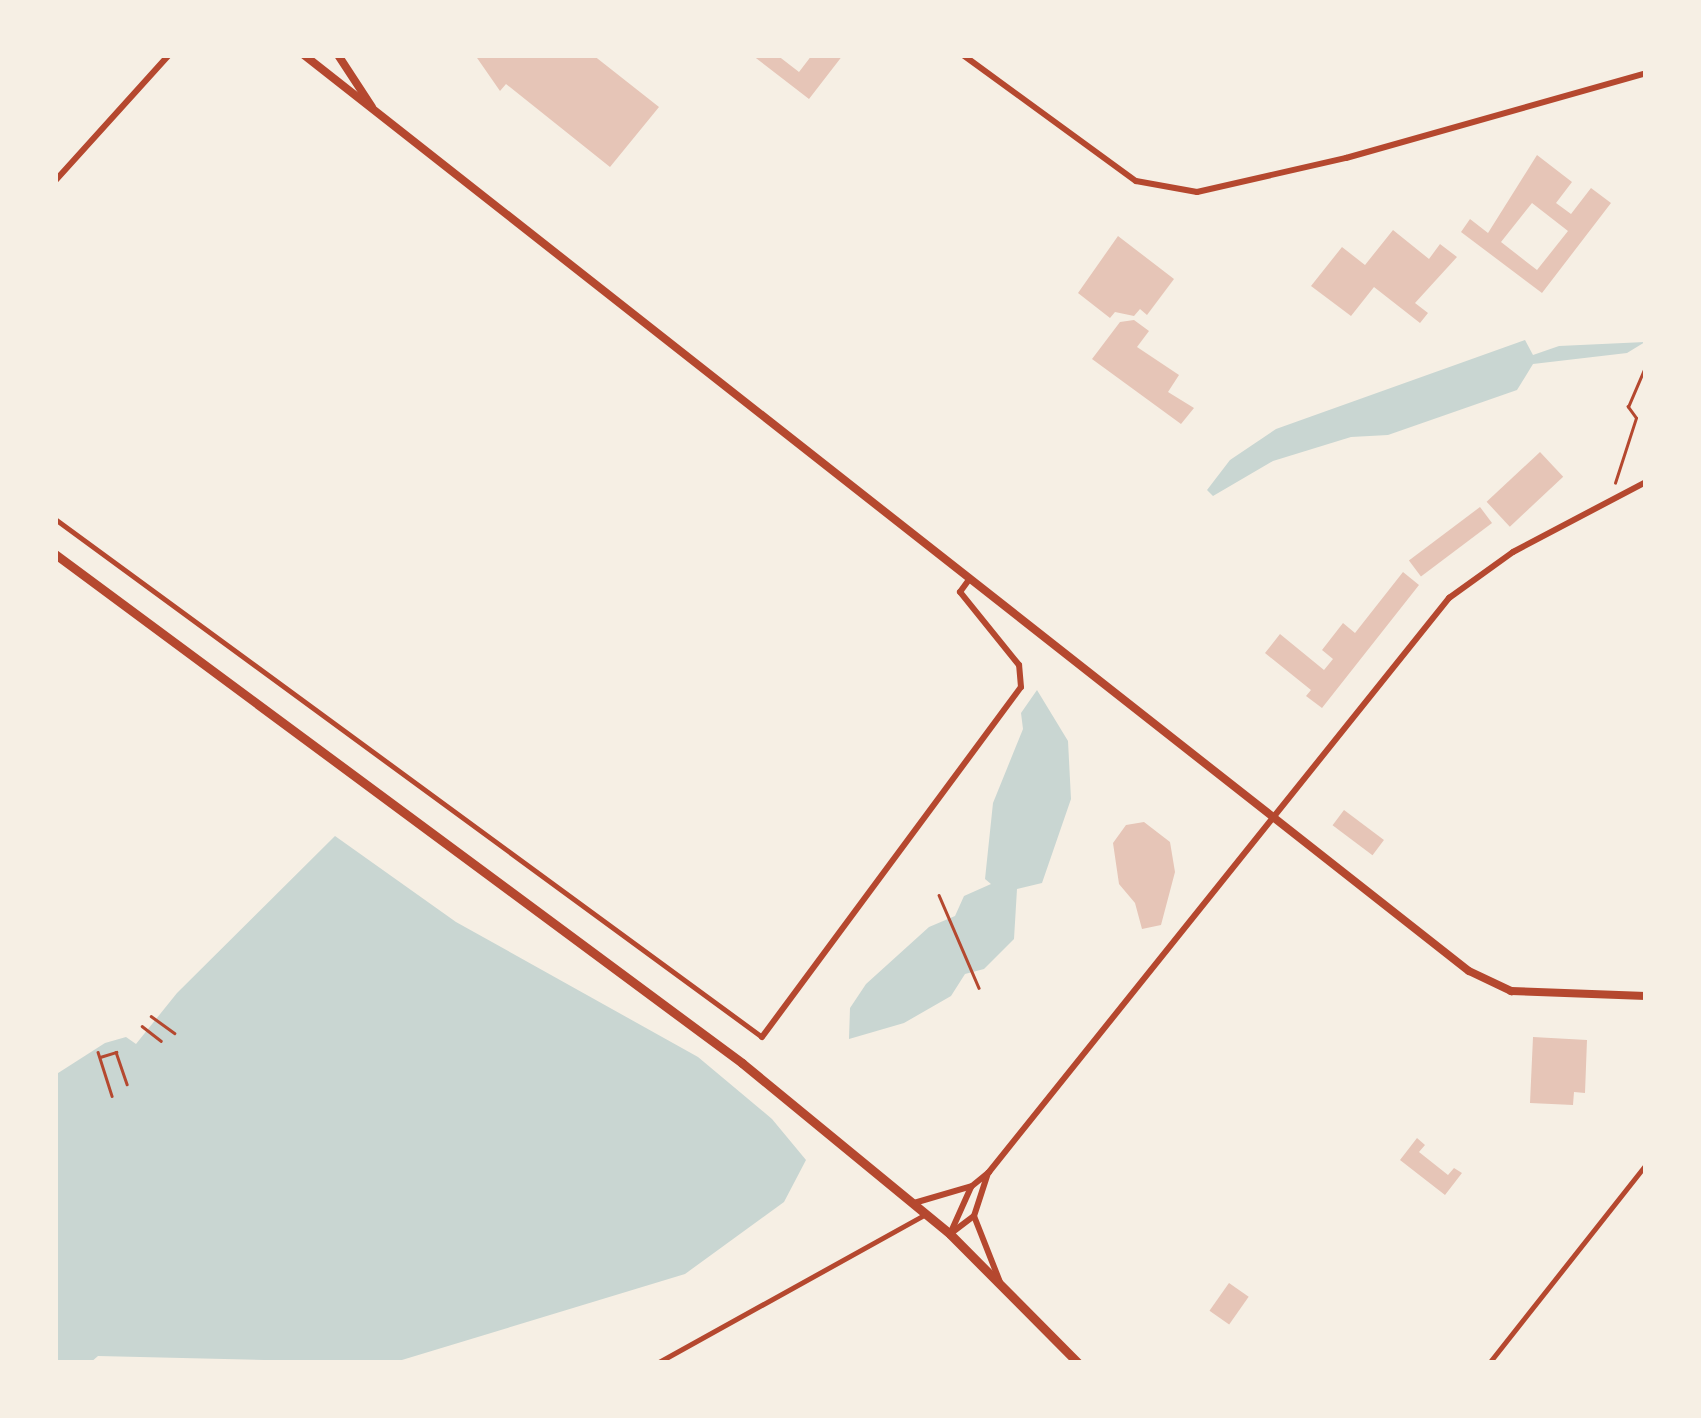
<!DOCTYPE html>
<html>
<head>
<meta charset="utf-8">
<style>
	body { margin:0 }
	#map { position:relative; width:1701px; height:1418px; overflow:hidden; background:#f6efe4; font-family:"Golos Text",sans-serif }
	div>[style] { position:absolute }
	.water>* { inset:0; background:#c9d6d2 }
	.building>* { inset:0; background:#e6c5b7; transform-origin:0 0 }
	.path>* { height:2.5px; margin:-1.25px; padding:0 1.25px; transform-origin:1.25px; border-radius:1.25px; background:#b5482f }
	.minor>* { height:5px; margin:-2.5px; padding:0 2.5px; transform-origin:2.5px; border-radius:2.5px; background:#b5482f }
	.tertiary>* { height:6px; margin:-3px; padding:0 3px; transform-origin:3px; border-radius:3px; background:#b5482f }
	.secondary>* { height:8px; margin:-4px; padding:0 4px; transform-origin:4px; border-radius:4px; background:#b5482f }
	.primary>* { height:9px; margin:-4.5px; padding:0 4.5px; transform-origin:4.5px; border-radius:4.5px; background:#b5482f }
	span { translate:-50% -50%; white-space:nowrap; text-align:center; line-height:1.15; -webkit-text-stroke:9px #f6efe4; paint-order:stroke }
	.frame { position:absolute; inset:0; border:58px solid #f6efe4; pointer-events:none }
</style>
</head>
<body>
<div id="map">
	<div class="water">
		<div style="clip-path:polygon(1525px 340px,1533px 355px,1559px 346px,1645px 342px,1627px 353px,1533px 364px,1517px 390px,1388px 435px,1351px 437px,1273px 461px,1213px 496px,1207px 490px,1230px 460px,1276px 429px)"></div>
		<div style="clip-path:polygon(1037px 690px,1068px 741px,1071px 799px,1042px 883px,1017px 889px,1014px 939px,984px 969px,965px 974px,951px 996px,904px 1023px,849px 1039px,850px 1008px,866px 984px,929px 927px,955px 916px,964px 896px,991px 884px,985px 879px,993px 803px,1023px 729px,1021px 713px)"></div>
		<div style="clip-path:polygon(335px 836px,456px 922px,698px 1057px,772px 1119px,806px 1160px,784px 1202px,685px 1274px,392px 1363px,98px 1356px,90px 1363px,55px 1363px,55px 1075px,105px 1043px,126px 1037px,136px 1044px,177px 993px)"></div>
	</div>
	<div class="building">
		<div style="clip-path:polygon(475px 55px,593px 55px,659px 107px,610px 167px,506px 84px,500px 91px)"></div>
		<div style="clip-path:polygon(752px 55px,777px 55px,799px 72px,812px 55px,843px 55px,809px 99px)"></div>
		<div style="clip-path:polygon(evenodd,1537px 155px,1572px 182px,1556px 203px,1571px 214px,1591px 188px,1611px 203px,1542px 293px,1461px 232px,1470px 219px,1488px 233px,1537px 155px,1532px 203px,1568px 231px,1537px 270px,1501px 242px,1532px 203px)"></div>
		<div style="clip-path:polygon(1393px 230px,1429px 259px,1440px 244px,1457px 257px,1415px 303px,1428px 313px,1420px 323px,1374px 287px,1351px 316px,1311px 286px,1342px 247px,1365px 265px)"></div>
		<div style="clip-path:polygon(1118px 236px,1174px 279px,1147px 315px,1140px 309px,1134px 316px,1115px 312px,1110px 318px,1078px 293px)"></div>
		<div style="clip-path:polygon(1134px 320px,1149px 331px,1137px 347px,1179px 375px,1168px 392px,1194px 408px,1181px 424px,1092px 359px,1120px 322px)"></div>
		<div style="left:1540px;top:452px;width:34px;height:73px;rotate:47deg"></div>
		<div style="left:1480px;top:507px;width:20px;height:89px;rotate:53deg"></div>
		<div style="clip-path:polygon(1403px 572px,1419px 585px,1322px 708px,1306px 696px,1311px 690px,1265px 653px,1280px 634px,1324px 670px,1333px 659px,1322px 650px,1343px 623px,1355px 633px)"></div>
		<div style="left:1344px;top:810px;width:50px;height:19px;rotate:37deg"></div>
		<div style="clip-path:polygon(1144px 822px,1170px 842px,1175px 872px,1161px 925px,1142px 929px,1135px 903px,1119px 884px,1113px 843px,1126px 825px)"></div>
		<div style="clip-path:polygon(1533px 1037px,1587px 1040px,1585px 1093px,1574px 1092px,1573px 1105px,1530px 1103px)"></div>
		<div style="clip-path:polygon(1417px 1138px,1425px 1145px,1419px 1152px,1448px 1175px,1454px 1168px,1462px 1173px,1445px 1195px,1400px 1160px)"></div>
		<div style="left:1229px;top:1283px;width:24px;height:34px;rotate:35deg"></div>
	</div>
	<div class="path">
		<div style="left:1615px;top:483px;width:68px;rotate:-72.1deg"></div>
		<div style="left:1636px;top:418px;width:14px;rotate:-126deg"></div>
		<div style="left:1628px;top:407px;width:46px;rotate:-66.8deg"></div>
		<div style="left:939px;top:895px;width:101px;rotate:66.7deg"></div>
		<div style="left:151px;top:1016px;width:29px;rotate:36deg"></div>
		<div style="left:142px;top:1026px;width:24px;rotate:38deg"></div>
		<div style="left:98px;top:1052px;width:46px;rotate:72.3deg"></div>
		<div style="left:100px;top:1057px;width:17px;rotate:-17deg"></div>
		<div style="left:116px;top:1052px;width:34px;rotate:71deg"></div>
	</div>
	<div class="minor">
		<div style="left:55px;top:519px;width:876px;rotate:36.23deg"></div>
		<div style="left:657px;top:1363px;width:305px;rotate:-29deg"></div>
		<div style="left:1489px;top:1363px;width:253px;rotate:-51.7deg"></div>
	</div>
	<div class="tertiary">
		<div style="left:963px;top:55px;width:214px;rotate:36.1deg"></div>
		<div style="left:1136px;top:181px;width:62px;rotate:10.2deg"></div>
		<div style="left:1197px;top:192px;width:153px;rotate:-12.9deg"></div>
		<div style="left:1346px;top:158px;width:312px;rotate:-15.8deg"></div>
		<div style="left:55px;top:181px;width:170px;rotate:-47.9deg"></div>
		<div style="left:762px;top:1037px;width:435px;rotate:-53.5deg"></div>
		<div style="left:1021px;top:687px;width:22px;rotate:-95deg"></div>
		<div style="left:1019px;top:665px;width:94px;rotate:-128.9deg"></div>
		<div style="left:960px;top:592px;width:17px;rotate:-54deg"></div>
		<div style="left:914px;top:1203px;width:60px;rotate:-16.3deg"></div>
		<div style="left:972px;top:1186px;width:22px;rotate:-39deg"></div>
		<div style="left:989px;top:1172px;width:736px;rotate:-51.29deg"></div>
		<div style="left:1449px;top:598px;width:79px;rotate:-35.7deg"></div>
		<div style="left:1513px;top:552px;width:150px;rotate:-27.8deg"></div>
		<div style="left:974px;top:1216px;width:71px;rotate:68.5deg"></div>
		<div style="left:950px;top:1234px;width:30px;rotate:-37deg"></div>
		<div style="left:974px;top:1216px;width:45px;rotate:-72deg"></div>
		<div style="left:950px;top:1234px;width:51px;rotate:-65.9deg"></div>
	</div>
	<div class="secondary">
		<div style="left:304px;top:55px;width:1482px;rotate:38.18deg"></div>
		<div style="left:1469px;top:971px;width:47px;rotate:25.5deg"></div>
		<div style="left:1511px;top:991px;width:135px;rotate:2.1deg"></div>
		<div style="left:338px;top:55px;width:62px;rotate:56.8deg"></div>
	</div>
	<div class="primary">
		<div style="left:55px;top:554px;width:855px;rotate:36.53deg"></div>
		<div style="left:742px;top:1063px;width:269px;rotate:39.4deg"></div>
		<div style="left:950px;top:1234px;width:182px;rotate:45.2deg"></div>
	</div>
	<div class="frame"></div>
</div>
</body>
</html>
